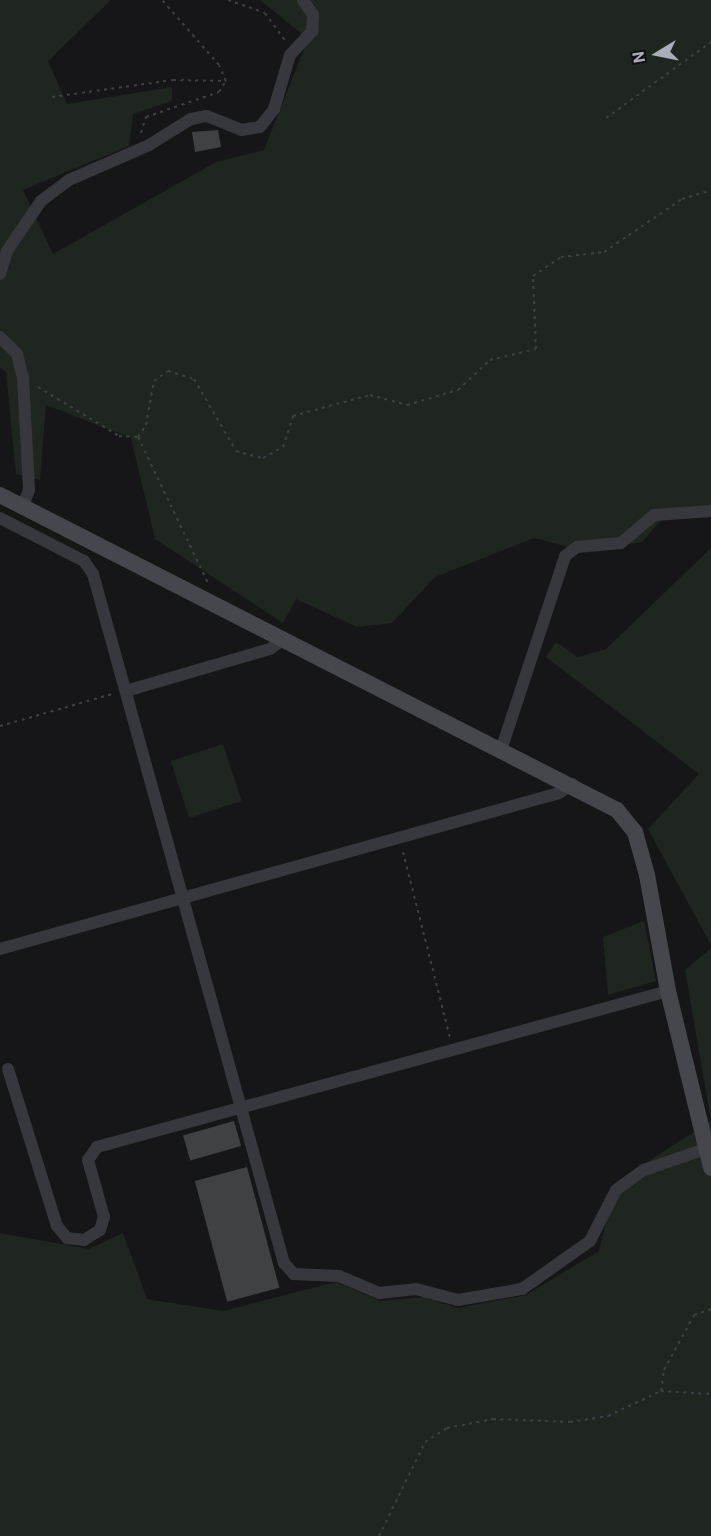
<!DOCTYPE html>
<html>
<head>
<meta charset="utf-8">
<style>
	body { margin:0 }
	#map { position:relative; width:711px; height:1536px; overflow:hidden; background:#161618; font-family:Roboto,sans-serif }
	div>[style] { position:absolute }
	.green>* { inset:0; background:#1e261f; transform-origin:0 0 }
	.building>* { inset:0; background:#404145; transform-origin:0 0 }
	.path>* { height:2px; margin-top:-1px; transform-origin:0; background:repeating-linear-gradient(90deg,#3d3f44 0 3px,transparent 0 7.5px) }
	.street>* { height:12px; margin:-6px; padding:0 6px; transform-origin:6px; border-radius:6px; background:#37383d }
	.secondary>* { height:16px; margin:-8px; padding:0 8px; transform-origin:8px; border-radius:8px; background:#45474d }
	span { translate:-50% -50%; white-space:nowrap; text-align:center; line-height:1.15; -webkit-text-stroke:4.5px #111113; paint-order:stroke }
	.north { position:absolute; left:627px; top:24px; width:60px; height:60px; -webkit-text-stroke:4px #111113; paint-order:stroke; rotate:260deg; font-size:16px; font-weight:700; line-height:24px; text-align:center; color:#a8adb8 }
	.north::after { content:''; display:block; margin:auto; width:21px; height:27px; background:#a8adb8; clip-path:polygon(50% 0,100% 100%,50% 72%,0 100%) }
</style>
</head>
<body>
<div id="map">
	<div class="green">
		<div style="clip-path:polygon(0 0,111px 0,48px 61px,67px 104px,172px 87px,172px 101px,133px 114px,129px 146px,23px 190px,53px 254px,216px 162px,264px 150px,308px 39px,260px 0,711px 0,711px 510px,666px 515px,642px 542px,584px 551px,534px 538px,435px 577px,392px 623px,357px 627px,296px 599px,283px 623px,155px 539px,131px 438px,46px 405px,40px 480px,16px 474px,6px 372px,0 368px)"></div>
		<div style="clip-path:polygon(711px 548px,711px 945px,648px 829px,699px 774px,546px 657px,556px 642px,578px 657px,606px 649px)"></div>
		<div style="left:223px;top:744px;width:60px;height:55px;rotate:72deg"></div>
		<div style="clip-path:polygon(644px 921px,656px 981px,608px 995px,603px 937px)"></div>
		<div style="clip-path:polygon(711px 948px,711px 1536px,0 1536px,0 1233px,89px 1249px,123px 1233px,147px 1299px,223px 1311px,336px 1282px,381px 1301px,424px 1297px,458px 1308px,526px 1295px,599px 1251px,616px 1182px,711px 1121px,685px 970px)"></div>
	</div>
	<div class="building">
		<div style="clip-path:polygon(218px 130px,221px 147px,195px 152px,192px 132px)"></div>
		<div style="left:234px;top:1121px;width:26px;height:53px;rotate:74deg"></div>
		<div style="left:247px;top:1167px;width:125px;height:54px;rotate:75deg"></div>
	</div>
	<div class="path">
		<div style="left:228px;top:0;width:39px;rotate:19deg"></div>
		<div style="left:265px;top:13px;width:34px;rotate:54deg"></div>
		<div style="left:52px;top:97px;width:122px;rotate:-8deg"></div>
		<div style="left:173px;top:80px;width:53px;rotate:1.1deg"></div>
		<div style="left:606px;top:118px;width:130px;rotate:-35.9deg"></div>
		<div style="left:141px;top:133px;width:17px;rotate:-73deg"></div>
		<div style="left:146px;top:117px;width:77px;rotate:-18.9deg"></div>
		<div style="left:219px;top:92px;width:13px;rotate:-58deg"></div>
		<div style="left:226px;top:81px;width:17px;rotate:-114deg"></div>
		<div style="left:219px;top:65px;width:86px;rotate:-131.2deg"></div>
		<div style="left:38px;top:387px;width:95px;rotate:31.2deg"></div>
		<div style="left:119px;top:436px;width:19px;rotate:3deg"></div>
		<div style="left:138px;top:437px;width:14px;rotate:-56deg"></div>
		<div style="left:146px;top:425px;width:45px;rotate:-79.7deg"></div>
		<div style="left:154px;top:381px;width:17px;rotate:-36deg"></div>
		<div style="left:168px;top:371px;width:27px;rotate:17deg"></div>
		<div style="left:194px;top:379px;width:83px;rotate:59.7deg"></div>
		<div style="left:236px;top:451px;width:28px;rotate:15deg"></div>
		<div style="left:263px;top:458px;width:23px;rotate:-29deg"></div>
		<div style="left:283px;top:447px;width:33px;rotate:-72deg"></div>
		<div style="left:293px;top:416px;width:80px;rotate:-15.3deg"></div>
		<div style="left:370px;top:395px;width:38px;rotate:15deg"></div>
		<div style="left:407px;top:405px;width:53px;rotate:-16.4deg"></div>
		<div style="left:458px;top:390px;width:44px;rotate:-43.2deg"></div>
		<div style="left:490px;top:360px;width:47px;rotate:-13.4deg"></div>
		<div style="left:536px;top:349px;width:73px;rotate:-92.4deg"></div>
		<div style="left:533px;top:276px;width:34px;rotate:-34deg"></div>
		<div style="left:561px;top:257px;width:43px;rotate:-6.6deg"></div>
		<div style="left:604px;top:252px;width:94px;rotate:-34.2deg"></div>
		<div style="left:682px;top:199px;width:30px;rotate:-17deg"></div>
		<div style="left:138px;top:437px;width:162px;rotate:64.4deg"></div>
		<div style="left:0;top:726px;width:116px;rotate:-15.9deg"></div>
		<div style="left:403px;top:852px;width:192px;rotate:75.8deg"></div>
		<div style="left:661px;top:1391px;width:50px;rotate:3.4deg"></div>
		<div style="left:379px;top:1536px;width:105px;rotate:-63.9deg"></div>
		<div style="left:425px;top:1442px;width:26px;rotate:-32deg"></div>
		<div style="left:447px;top:1428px;width:47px;rotate:-11.1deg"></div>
		<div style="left:493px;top:1419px;width:77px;rotate:2.2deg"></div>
		<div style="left:570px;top:1422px;width:38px;rotate:-9deg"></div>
		<div style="left:608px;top:1416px;width:59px;rotate:-25.3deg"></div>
		<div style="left:661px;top:1391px;width:21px;rotate:-82deg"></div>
		<div style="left:664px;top:1370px;width:63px;rotate:-61.4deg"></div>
		<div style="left:694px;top:1315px;width:18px;rotate:-19deg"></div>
	</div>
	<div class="street">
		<div style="left:0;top:274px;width:24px;rotate:-73deg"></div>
		<div style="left:7px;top:251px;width:60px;rotate:-55.8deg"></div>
		<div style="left:41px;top:201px;width:35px;rotate:-37deg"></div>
		<div style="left:69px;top:180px;width:87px;rotate:-23.6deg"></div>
		<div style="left:149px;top:145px;width:49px;rotate:-31.8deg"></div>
		<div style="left:191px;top:119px;width:16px;rotate:-11deg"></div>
		<div style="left:207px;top:116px;width:37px;rotate:22deg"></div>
		<div style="left:241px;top:130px;width:19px;rotate:-9deg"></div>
		<div style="left:260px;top:127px;width:23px;rotate:-52deg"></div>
		<div style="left:274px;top:109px;width:56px;rotate:-73.5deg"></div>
		<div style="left:290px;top:55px;width:33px;rotate:-47deg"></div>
		<div style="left:312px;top:31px;width:16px;rotate:-86deg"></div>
		<div style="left:313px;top:15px;width:18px;rotate:-124deg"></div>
		<div style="left:0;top:337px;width:24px;rotate:45deg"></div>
		<div style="left:17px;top:354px;width:25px;rotate:76deg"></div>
		<div style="left:23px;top:378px;width:112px;rotate:86.9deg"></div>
		<div style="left:29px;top:490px;width:17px;rotate:111deg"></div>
		<div style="left:0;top:518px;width:94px;rotate:27.1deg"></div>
		<div style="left:84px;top:561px;width:16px;rotate:55deg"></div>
		<div style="left:93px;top:574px;width:715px;rotate:74.51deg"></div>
		<div style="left:284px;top:1263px;width:15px;rotate:48deg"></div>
		<div style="left:294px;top:1274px;width:45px;rotate:2.5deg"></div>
		<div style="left:339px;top:1276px;width:43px;rotate:23deg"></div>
		<div style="left:379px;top:1293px;width:37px;rotate:-6deg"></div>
		<div style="left:416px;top:1289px;width:43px;rotate:14.7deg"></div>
		<div style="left:458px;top:1300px;width:65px;rotate:-9.8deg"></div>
		<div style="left:522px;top:1289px;width:83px;rotate:-35.2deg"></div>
		<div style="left:590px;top:1241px;width:57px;rotate:-63deg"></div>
		<div style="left:616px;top:1190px;width:34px;rotate:-36deg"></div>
		<div style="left:644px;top:1170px;width:65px;rotate:-19deg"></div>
		<div style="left:126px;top:691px;width:150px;rotate:-16.3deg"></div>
		<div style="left:270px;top:649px;width:17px;rotate:-36deg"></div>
		<div style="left:501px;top:750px;width:204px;rotate:-71.7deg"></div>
		<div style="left:565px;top:556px;width:15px;rotate:-37deg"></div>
		<div style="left:577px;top:547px;width:44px;rotate:-5.2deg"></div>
		<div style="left:621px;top:543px;width:43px;rotate:-40.3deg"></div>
		<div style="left:654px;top:515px;width:57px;rotate:-4deg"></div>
		<div style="left:0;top:949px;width:580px;rotate:-15.59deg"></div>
		<div style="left:559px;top:793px;width:16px;rotate:-35deg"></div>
		<div style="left:8px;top:1069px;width:164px;rotate:72.7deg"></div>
		<div style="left:57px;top:1226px;width:16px;rotate:50deg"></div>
		<div style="left:67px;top:1238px;width:17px;rotate:7deg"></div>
		<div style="left:84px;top:1240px;width:19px;rotate:-32deg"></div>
		<div style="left:100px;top:1230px;width:14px;rotate:-73deg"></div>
		<div style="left:104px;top:1217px;width:59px;rotate:-105.7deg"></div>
		<div style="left:88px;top:1160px;width:16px;rotate:-55deg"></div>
		<div style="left:97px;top:1147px;width:592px;rotate:-15.28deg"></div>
	</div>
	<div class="secondary">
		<div style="left:0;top:495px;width:693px;rotate:27.05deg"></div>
		<div style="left:617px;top:810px;width:28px;rotate:51deg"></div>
		<div style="left:635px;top:832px;width:45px;rotate:74.4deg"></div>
		<div style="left:647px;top:875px;width:118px;rotate:79.7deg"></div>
		<div style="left:668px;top:991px;width:182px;rotate:76.3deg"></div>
	</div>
	<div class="north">N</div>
</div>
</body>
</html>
